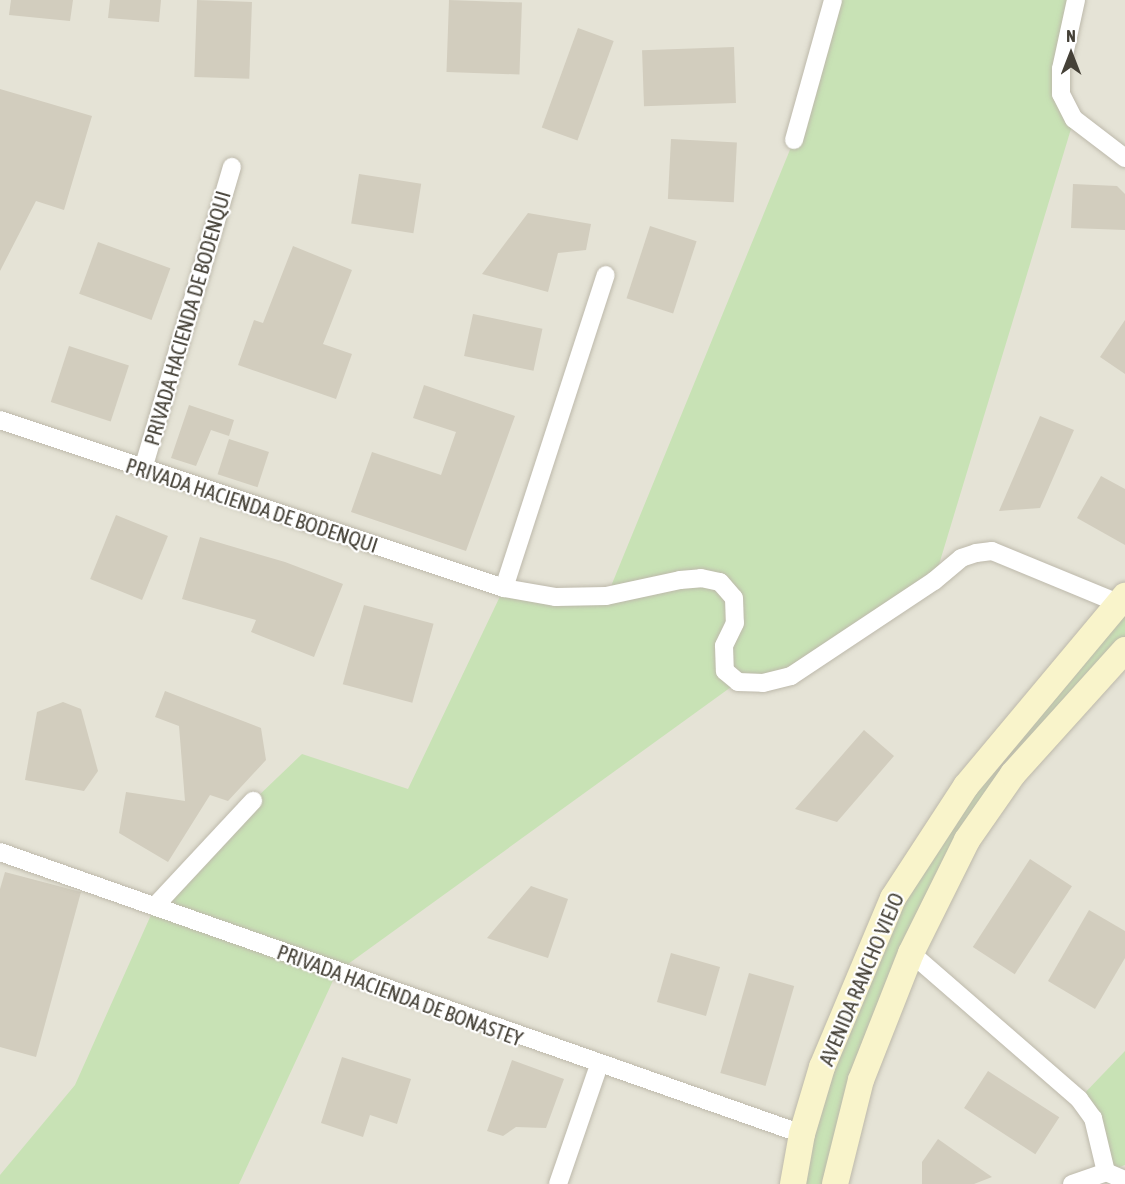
<!DOCTYPE html>
<html>
<head>
<meta charset="utf-8">
<style>
	body { margin:0 }
	#map { position:relative; width:1125px; height:1184px; overflow:hidden; background:#f2f0e8; font-family:"Asap Condensed",sans-serif }
	div>[style] { position:absolute }
	.residential>* { inset:0; background:#e5e3d6; transform-origin:0 0 }
	.green>* { inset:0; background:#c8e2b5 }
	.building>* { inset:0; background:#d2cdbe; transform-origin:0 0 }
	.roads { filter:drop-shadow(0 0 2px #bdb9ab) drop-shadow(0 0 2px #bdb9ab) }
	.street>* { height:18px; margin:-9px; padding:0 9px; transform-origin:9px; border-radius:9px; background:#fff }
	.secondary>* { height:26px; margin:-13px; padding:0 13px; transform-origin:13px; border-radius:13px; background:#f9f4cb }
	span { translate:-50% -50%; white-space:nowrap; text-align:center; line-height:1.15; -webkit-text-stroke:4.5px #fff; paint-order:stroke }
	.street-label { font-size:21px; color:#454137 }
	.north { position:absolute; left:1041px; top:24px; width:60px; height:60px; -webkit-text-stroke:4px #fff; paint-order:stroke; rotate:0deg; font-size:16px; font-weight:700; line-height:24px; text-align:center; color:#454137 }
	.north::after { content:''; display:block; margin:auto; width:21px; height:27px; background:#454137; clip-path:polygon(50% 0,100% 100%,50% 72%,0 100%) }
</style>
</head>
<body>
<div id="map">
	<div class="residential">
		<div style="left:0;top:0;width:1125px;height:1184px"></div>
	</div>
	<div class="green">
		<div style="clip-path:polygon(833px 0,1082px 0,1061px 69px,1074px 119px,934px 581px,791px 676px,738px 682px,337px 972px,239px 1184px,0 1184px,0 1175px,75px 1085px,155px 906px,253px 801px,302px 754px,408px 789px,504px 588px,607px 596px,794px 140px)"></div>
		<div style="clip-path:polygon(1125px 596px,1125px 650px,1013px 774px,911px 953px,835px 1184px,793px 1184px,802px 1134px,939px 822px)"></div>
		<div style="clip-path:polygon(1125px 1051px,1125px 1165px,1106px 1172px,1079px 1099px)"></div>
	</div>
	<div class="building">
		<div style="clip-path:polygon(11px 0,73px 0,70px 21px,9px 15px)"></div>
		<div style="clip-path:polygon(110px 0,161px 0,159px 22px,108px 18px)"></div>
		<div style="left:197px;top:0;width:55px;height:77px;rotate:2deg"></div>
		<div style="left:449px;top:0;width:73px;height:72px;rotate:2deg"></div>
		<div style="left:578px;top:28px;width:38px;height:106px;rotate:20deg"></div>
		<div style="left:734px;top:47px;width:56px;height:92px;rotate:88deg"></div>
		<div style="clip-path:polygon(0 89px,92px 116px,64px 210px,36px 201px,0 271px)"></div>
		<div style="left:671px;top:139px;width:66px;height:60px;rotate:3deg"></div>
		<div style="left:359px;top:174px;width:63px;height:50px;rotate:9deg"></div>
		<div style="clip-path:polygon(1073px 184px,1117px 186px,1125px 194px,1125px 230px,1071px 228px)"></div>
		<div style="clip-path:polygon(528px 213px,591px 224px,586px 250px,558px 253px,548px 292px,482px 274px)"></div>
		<div style="left:650px;top:226px;width:49px;height:76px;rotate:18deg"></div>
		<div style="left:98px;top:242px;width:77px;height:55px;rotate:20deg"></div>
		<div style="clip-path:polygon(293px 246px,352px 270px,323px 344px,352px 354px,336px 399px,238px 365px,254px 320px,263px 323px)"></div>
		<div style="left:473px;top:314px;width:71px;height:43px;rotate:12deg"></div>
		<div style="clip-path:polygon(1125px 320px,1125px 374px,1100px 357px)"></div>
		<div style="left:69px;top:346px;width:63px;height:59px;rotate:18deg"></div>
		<div style="clip-path:polygon(424px 385px,515px 416px,466px 551px,351px 512px,372px 452px,441px 475px,456px 432px,413px 418px)"></div>
		<div style="clip-path:polygon(189px 405px,234px 420px,229px 436px,211px 430px,196px 466px,171px 458px)"></div>
		<div style="clip-path:polygon(1040px 416px,1074px 430px,1040px 508px,999px 511px)"></div>
		<div style="left:229px;top:439px;width:42px;height:37px;rotate:18deg"></div>
		<div style="clip-path:polygon(1101px 476px,1125px 489px,1125px 545px,1077px 518px)"></div>
		<div style="left:116px;top:515px;width:56px;height:69px;rotate:22deg"></div>
		<div style="clip-path:polygon(200px 537px,285px 562px,343px 584px,314px 657px,251px 632px,256px 620px,182px 599px)"></div>
		<div style="left:364px;top:605px;width:72px;height:82px;rotate:15deg"></div>
		<div style="clip-path:polygon(165px 691px,261px 728px,266px 760px,228px 801px,210px 795px,168px 862px,119px 833px,126px 792px,185px 801px,179px 726px,155px 717px)"></div>
		<div style="clip-path:polygon(63px 702px,81px 709px,98px 771px,84px 791px,25px 780px,37px 712px)"></div>
		<div style="clip-path:polygon(864px 730px,894px 756px,837px 822px,795px 809px)"></div>
		<div style="left:1030px;top:859px;width:50px;height:105px;rotate:33deg"></div>
		<div style="clip-path:polygon(5px 872px,81px 892px,36px 1057px,0 1047px,0 889px)"></div>
		<div style="clip-path:polygon(531px 886px,568px 899px,548px 958px,487px 938px)"></div>
		<div style="clip-path:polygon(1089px 910px,1125px 931px,1125px 958px,1095px 1009px,1048px 981px)"></div>
		<div style="left:671px;top:953px;width:51px;height:51px;rotate:16deg"></div>
		<div style="left:749px;top:973px;width:47px;height:104px;rotate:16deg"></div>
		<div style="clip-path:polygon(342px 1057px,411px 1079px,397px 1124px,370px 1115px,363px 1137px,321px 1123px)"></div>
		<div style="clip-path:polygon(512px 1060px,564px 1079px,546px 1128px,516px 1127px,503px 1136px,487px 1131px)"></div>
		<div style="left:988px;top:1071px;width:85px;height:44px;rotate:33deg"></div>
		<div style="clip-path:polygon(938px 1139px,992px 1177px,974px 1184px,922px 1184px,922px 1162px)"></div>
	</div>
	<div class="roads">
		<div class="street">
			<div style="left:1076px;top:0;width:71px;rotate:102.3deg"></div>
			<div style="left:1061px;top:69px;width:25px;rotate:90deg"></div>
			<div style="left:1061px;top:94px;width:28px;rotate:63deg"></div>
			<div style="left:1074px;top:119px;width:64px;rotate:37.4deg"></div>
			<div style="left:794px;top:140px;width:145px;rotate:-74.4deg"></div>
			<div style="left:0;top:420px;width:531px;rotate:18.43deg"></div>
			<div style="left:504px;top:588px;width:53px;rotate:9.8deg"></div>
			<div style="left:556px;top:597px;width:50px;rotate:-1.1deg"></div>
			<div style="left:606px;top:596px;width:76px;rotate:-12.2deg"></div>
			<div style="left:680px;top:580px;width:21px;rotate:-5deg"></div>
			<div style="left:701px;top:578px;width:19px;rotate:12deg"></div>
			<div style="left:720px;top:582px;width:21px;rotate:49deg"></div>
			<div style="left:734px;top:598px;width:25px;rotate:88deg"></div>
			<div style="left:735px;top:623px;width:25px;rotate:116deg"></div>
			<div style="left:724px;top:646px;width:25px;rotate:88deg"></div>
			<div style="left:725px;top:671px;width:17px;rotate:40deg"></div>
			<div style="left:738px;top:682px;width:25px;rotate:2deg"></div>
			<div style="left:763px;top:683px;width:29px;rotate:-14deg"></div>
			<div style="left:791px;top:676px;width:172px;rotate:-33.6deg"></div>
			<div style="left:934px;top:581px;width:35px;rotate:-40deg"></div>
			<div style="left:961px;top:558px;width:16px;rotate:-18deg"></div>
			<div style="left:976px;top:553px;width:16px;rotate:-7deg"></div>
			<div style="left:992px;top:551px;width:136px;rotate:22.4deg"></div>
			<div style="left:143px;top:469px;width:315px;rotate:-73.6deg"></div>
			<div style="left:504px;top:588px;width:329px;rotate:-72deg"></div>
			<div style="left:0;top:852px;width:850px;rotate:19.37deg"></div>
			<div style="left:155px;top:906px;width:144px;rotate:-47deg"></div>
			<div style="left:911px;top:953px;width:223px;rotate:41deg"></div>
			<div style="left:1079px;top:1099px;width:24px;rotate:54deg"></div>
			<div style="left:1093px;top:1118px;width:56px;rotate:76.5deg"></div>
			<div style="left:1106px;top:1172px;width:21px;rotate:23deg"></div>
			<div style="left:558px;top:1184px;width:126px;rotate:-71deg"></div>
			<div style="left:1072px;top:1184px;width:36px;rotate:-19deg"></div>
		</div>
		<div class="secondary">
			<div style="left:793px;top:1184px;width:51px;rotate:-79.8deg"></div>
			<div style="left:802px;top:1134px;width:70px;rotate:-73.4deg"></div>
			<div style="left:822px;top:1067px;width:183px;rotate:-67.2deg"></div>
			<div style="left:893px;top:898px;width:134px;rotate:-56.9deg"></div>
			<div style="left:966px;top:786px;width:248px;rotate:-50.1deg"></div>
			<div style="left:835px;top:1184px;width:107px;rotate:-76deg"></div>
			<div style="left:861px;top:1080px;width:136px;rotate:-68.5deg"></div>
			<div style="left:911px;top:953px;width:126px;rotate:-63.6deg"></div>
			<div style="left:967px;top:840px;width:80px;rotate:-55.1deg"></div>
			<div style="left:1013px;top:774px;width:167px;rotate:-47.9deg"></div>
		</div>
	</div>
	<div class="street-label">
		<span style="left:187px;top:318px;rotate:-74deg">PRIVADA HACIENDA DE BODENQUI</span>
		<span style="left:252px;top:505px;rotate:18deg">PRIVADA HACIENDA DE BODENQUI</span>
		<span style="left:861px;top:979px;rotate:-67deg">AVENIDA RANCHO VIEJO</span>
		<span style="left:400px;top:995px;rotate:20deg">PRIVADA HACIENDA DE BONASTEY</span>
	</div>
	<div class="north">N</div>
</div>
</body>
</html>
